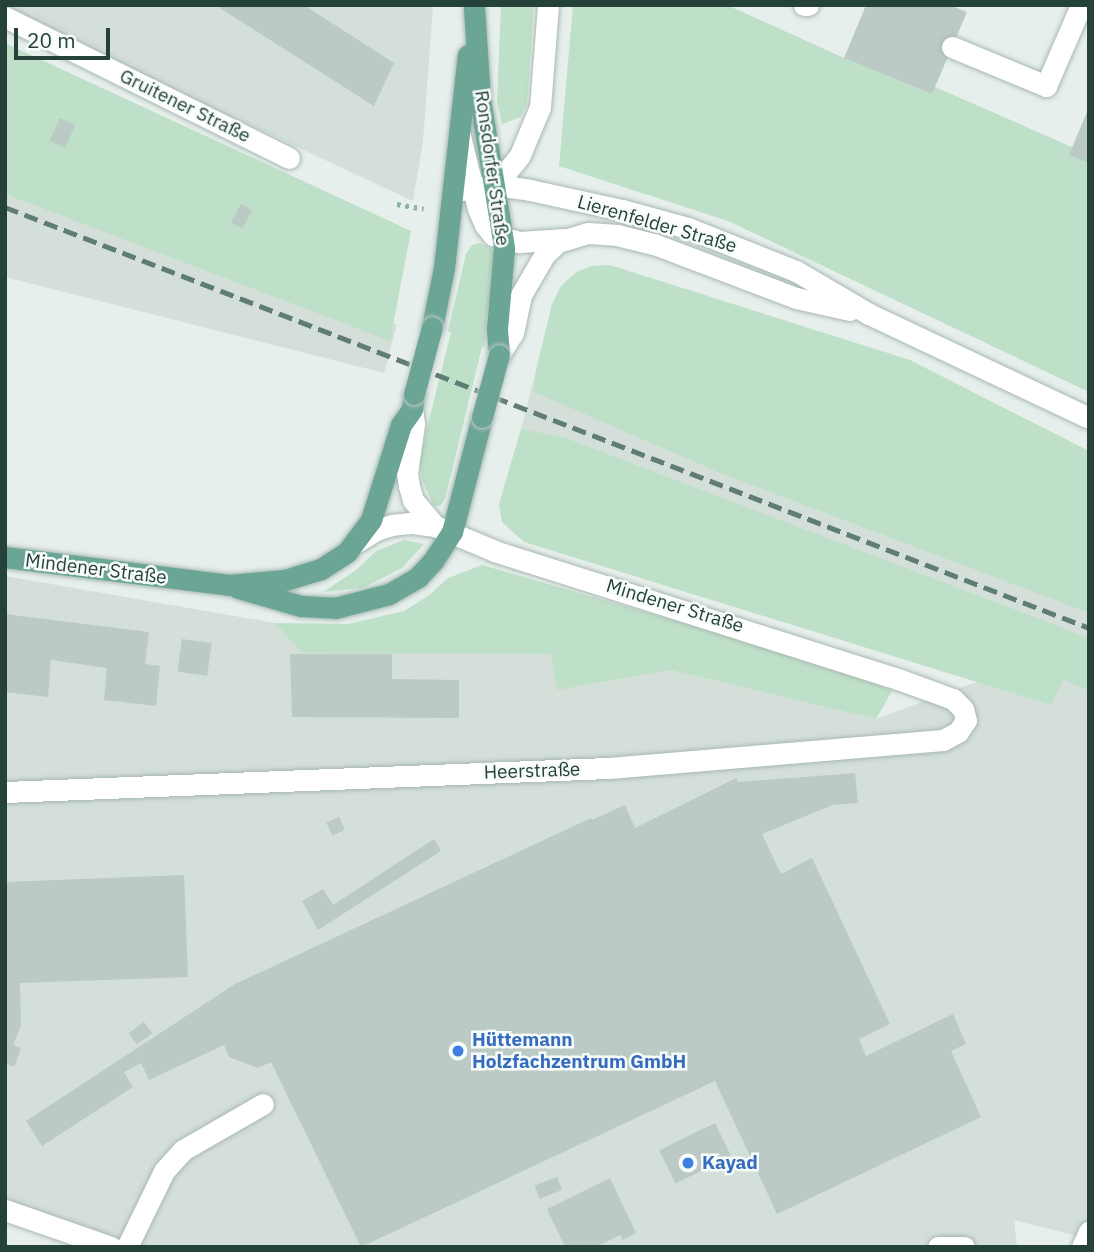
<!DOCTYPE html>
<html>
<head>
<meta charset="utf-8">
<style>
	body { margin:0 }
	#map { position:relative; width:1094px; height:1252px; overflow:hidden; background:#e6efeb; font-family:"IBM Plex Sans",sans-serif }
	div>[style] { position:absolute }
	.built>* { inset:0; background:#d4dfda }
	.green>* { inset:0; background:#bfe0c8 }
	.building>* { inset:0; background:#bbcac4; transform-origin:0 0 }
	.path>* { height:4.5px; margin-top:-2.25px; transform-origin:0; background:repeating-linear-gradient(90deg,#86b3a5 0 3.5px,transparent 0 8.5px) }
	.roads { filter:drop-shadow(0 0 2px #a8b8b2) drop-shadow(0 0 2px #a8b8b2) }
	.minor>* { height:21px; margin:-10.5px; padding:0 10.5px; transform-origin:10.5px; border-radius:10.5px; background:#fff }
	.major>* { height:21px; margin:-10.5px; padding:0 10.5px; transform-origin:10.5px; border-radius:10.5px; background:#6aa596 }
	.rail>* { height:5px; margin-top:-2.5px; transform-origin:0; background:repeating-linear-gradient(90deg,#5f7d75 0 14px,transparent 0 21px) }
	.bridges { filter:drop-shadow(0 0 2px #c2cac8) drop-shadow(0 0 2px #c2cac8) }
	.major-bridge>* { height:21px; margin:-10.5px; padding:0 10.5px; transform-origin:10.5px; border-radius:10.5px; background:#6aa596 }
	.dots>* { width:19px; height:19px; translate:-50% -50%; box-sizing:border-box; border:4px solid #f7fbf9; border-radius:50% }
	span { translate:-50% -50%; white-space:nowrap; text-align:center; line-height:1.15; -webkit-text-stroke:5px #f7fbf9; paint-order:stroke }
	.street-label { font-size:19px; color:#24423a }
	.shop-label { font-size:19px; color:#366cbe; font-weight:700 }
	.left { translate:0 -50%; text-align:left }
	.frame { position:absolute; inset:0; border:7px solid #24423a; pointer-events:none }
	.scale { position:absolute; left:14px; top:28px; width:96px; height:32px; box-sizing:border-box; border:4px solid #24423a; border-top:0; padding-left:9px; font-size:21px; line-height:24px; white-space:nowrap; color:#24423a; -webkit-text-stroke:5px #f7fbf9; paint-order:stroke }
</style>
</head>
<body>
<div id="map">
	<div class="built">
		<div style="clip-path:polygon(5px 5px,433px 5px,423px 142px,413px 201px,5px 11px)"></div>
		<div style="clip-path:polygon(5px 180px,330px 313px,397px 324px,384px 373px,5px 277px)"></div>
		<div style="clip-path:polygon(536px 370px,1089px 594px,1089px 669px,521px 429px)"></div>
		<div style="clip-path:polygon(5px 576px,275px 623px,302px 651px,554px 651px,616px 678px,670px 670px,876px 719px,979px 681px,995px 642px,1089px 679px,1089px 1242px,1074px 1235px,1014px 1220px,1017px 1247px,136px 1247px,5px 1200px)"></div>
	</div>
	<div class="green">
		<div style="clip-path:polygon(501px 5px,534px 5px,527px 104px,521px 117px,502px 124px,497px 102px)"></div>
		<div style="clip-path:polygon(573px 5px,727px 5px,844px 58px,932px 94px,935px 87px,1072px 147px,1089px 163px,1089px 392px,728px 221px,559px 166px)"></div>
		<div style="clip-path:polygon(5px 43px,411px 231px,390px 341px,5px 194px)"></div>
		<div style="clip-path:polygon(480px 243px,492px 249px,494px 254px,484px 347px,482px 347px,445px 499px,440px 506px,434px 506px,423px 482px,419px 460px,451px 332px,448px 331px,466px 254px,472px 245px)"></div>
		<div style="clip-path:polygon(610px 265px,910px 360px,1089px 451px,1089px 613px,720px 473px,534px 392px,536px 370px,552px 304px,561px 286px,576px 272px,592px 266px)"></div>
		<div style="clip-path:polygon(521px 429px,563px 437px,1089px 638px,1089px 690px,1063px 680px,1051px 705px,524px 542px,502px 522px,499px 504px)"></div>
		<div style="clip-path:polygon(404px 540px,424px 544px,402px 568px,363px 588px,323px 592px,356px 570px,376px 551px)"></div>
		<div style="clip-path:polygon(482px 565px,838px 668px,892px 691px,876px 719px,670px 670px,557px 690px,551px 654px,302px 653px,275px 623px,348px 624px,404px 611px,428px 596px,448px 578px)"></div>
	</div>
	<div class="building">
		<div style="clip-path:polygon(215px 5px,304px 5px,394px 63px,374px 106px)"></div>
		<div style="clip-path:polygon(866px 5px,949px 5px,967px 12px,932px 94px,844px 58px)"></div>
		<div style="clip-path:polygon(1089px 107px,1089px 163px,1069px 155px)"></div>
		<div style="left:60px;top:118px;width:17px;height:25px;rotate:25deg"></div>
		<div style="left:241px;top:204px;width:13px;height:21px;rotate:29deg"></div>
		<div style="clip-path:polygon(5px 614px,149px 632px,145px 664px,160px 666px,156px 706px,104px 700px,107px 668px,51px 660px,48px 697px,5px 692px)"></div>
		<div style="left:182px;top:639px;width:30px;height:33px;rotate:8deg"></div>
		<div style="clip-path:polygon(290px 654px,392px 654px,392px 679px,459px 680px,459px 718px,292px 717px)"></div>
		<div style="clip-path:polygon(855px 773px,858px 803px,833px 805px,762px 834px,781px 874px,812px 858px,890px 1024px,859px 1039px,866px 1056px,953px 1014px,966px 1044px,951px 1051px,981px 1117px,777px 1214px,715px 1081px,361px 1247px,271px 1062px,258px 1068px,229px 1057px,224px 1045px,149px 1080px,141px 1063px,124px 1072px,133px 1087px,42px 1146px,26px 1121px,235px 984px,591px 818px,592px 820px,625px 805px,635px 828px,736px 778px,738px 782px)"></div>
		<div style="left:339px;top:817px;width:14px;height:14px;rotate:65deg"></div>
		<div style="clip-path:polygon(434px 839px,441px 851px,318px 930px,302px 901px,323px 889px,333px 905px)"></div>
		<div style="clip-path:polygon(184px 875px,188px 977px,20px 983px,21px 1025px,13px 1045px,21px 1048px,14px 1067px,5px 1063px,5px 882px)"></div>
		<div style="left:144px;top:1022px;width:14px;height:19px;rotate:54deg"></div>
		<div style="left:715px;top:1123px;width:37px;height:62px;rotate:64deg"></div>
		<div style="left:557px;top:1177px;width:14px;height:24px;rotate:69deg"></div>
		<div style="clip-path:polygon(610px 1178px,636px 1233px,623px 1240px,620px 1235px,596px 1247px,565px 1247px,547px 1209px)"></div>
	</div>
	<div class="path">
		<div style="left:397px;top:204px;width:27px;rotate:10deg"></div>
	</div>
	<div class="roads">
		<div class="minor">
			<div style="left:804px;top:5px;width:4px"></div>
			<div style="left:5px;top:17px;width:317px;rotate:26.4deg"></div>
			<div style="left:952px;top:47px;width:102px;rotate:22.5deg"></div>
			<div style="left:1046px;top:86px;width:88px;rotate:-66.6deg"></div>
			<div style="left:460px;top:136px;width:75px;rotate:76.1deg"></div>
			<div style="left:478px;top:209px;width:17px;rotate:66deg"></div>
			<div style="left:485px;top:225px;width:13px;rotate:51deg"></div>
			<div style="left:493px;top:235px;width:28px;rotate:15deg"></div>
			<div style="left:520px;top:242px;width:44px;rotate:-3.9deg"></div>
			<div style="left:496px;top:185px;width:38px;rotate:-51deg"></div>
			<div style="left:520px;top:155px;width:52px;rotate:-67.4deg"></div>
			<div style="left:540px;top:107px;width:102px;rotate:-85.5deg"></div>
			<div style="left:454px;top:191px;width:42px;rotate:-8.1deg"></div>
			<div style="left:496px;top:185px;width:34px;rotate:8deg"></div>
			<div style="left:530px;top:190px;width:94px;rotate:12.3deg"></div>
			<div style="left:622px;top:210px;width:68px;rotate:15.3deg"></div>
			<div style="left:688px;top:228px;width:116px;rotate:21.7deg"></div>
			<div style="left:796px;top:271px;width:85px;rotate:30.5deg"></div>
			<div style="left:869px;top:314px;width:243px;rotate:25.3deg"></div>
			<div style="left:499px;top:355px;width:26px;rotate:-58deg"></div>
			<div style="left:513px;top:333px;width:39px;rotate:-78deg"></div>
			<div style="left:521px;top:295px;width:48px;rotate:-59.7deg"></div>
			<div style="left:545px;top:254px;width:18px;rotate:-43deg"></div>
			<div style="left:558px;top:242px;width:31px;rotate:-17deg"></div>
			<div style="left:588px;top:233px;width:29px;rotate:4deg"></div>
			<div style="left:617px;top:235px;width:38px;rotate:14deg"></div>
			<div style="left:654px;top:244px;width:152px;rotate:20.8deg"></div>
			<div style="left:796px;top:298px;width:55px;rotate:12.5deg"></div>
			<div style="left:412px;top:409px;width:15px;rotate:82deg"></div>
			<div style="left:414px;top:424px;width:49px;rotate:98.1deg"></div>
			<div style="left:407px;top:473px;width:13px;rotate:81deg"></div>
			<div style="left:409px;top:486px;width:15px;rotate:74deg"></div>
			<div style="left:413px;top:500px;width:34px;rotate:50deg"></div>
			<div style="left:5px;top:792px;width:604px;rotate:-2.28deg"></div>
			<div style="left:609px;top:768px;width:335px;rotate:-4.8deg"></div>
			<div style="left:943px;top:740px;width:17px;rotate:-28deg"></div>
			<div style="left:958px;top:732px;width:14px;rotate:-56deg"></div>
			<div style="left:966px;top:720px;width:11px;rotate:-105deg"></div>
			<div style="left:963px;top:709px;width:14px;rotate:-135deg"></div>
			<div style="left:953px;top:699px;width:59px;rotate:-160deg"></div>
			<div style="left:898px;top:679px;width:423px;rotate:-162.4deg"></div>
			<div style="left:495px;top:551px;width:65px;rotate:-157.4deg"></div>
			<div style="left:435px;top:526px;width:25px;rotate:-173deg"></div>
			<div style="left:410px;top:523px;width:18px;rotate:174deg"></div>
			<div style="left:392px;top:525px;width:17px;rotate:163deg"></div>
			<div style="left:376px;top:530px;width:22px;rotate:148deg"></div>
			<div style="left:5px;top:1210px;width:112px;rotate:19.2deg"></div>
			<div style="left:127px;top:1247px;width:85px;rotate:-64deg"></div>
			<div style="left:164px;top:1171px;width:28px;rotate:-48deg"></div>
			<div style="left:183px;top:1150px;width:92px;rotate:-29.9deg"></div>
			<div style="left:938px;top:1247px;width:26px"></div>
			<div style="left:1082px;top:1247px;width:17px;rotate:-66deg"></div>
		</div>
		<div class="major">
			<div style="left:474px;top:8px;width:91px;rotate:86.2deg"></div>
			<div style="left:480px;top:99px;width:151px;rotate:80.8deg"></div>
			<div style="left:504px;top:248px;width:82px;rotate:94.9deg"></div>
			<div style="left:497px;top:330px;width:25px;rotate:85deg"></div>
			<div style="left:432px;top:327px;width:60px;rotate:-78.5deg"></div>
			<div style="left:444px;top:268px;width:214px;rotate:-83.6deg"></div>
			<div style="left:5px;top:557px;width:226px;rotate:7.1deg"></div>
			<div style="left:229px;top:585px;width:56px;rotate:-5.1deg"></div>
			<div style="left:285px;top:580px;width:38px;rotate:-17deg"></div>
			<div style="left:321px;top:569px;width:31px;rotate:-33deg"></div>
			<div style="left:347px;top:552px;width:40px;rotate:-53deg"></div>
			<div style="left:371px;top:520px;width:100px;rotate:-72.5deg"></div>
			<div style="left:401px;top:425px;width:19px;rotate:-55deg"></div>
			<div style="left:412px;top:409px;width:15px;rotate:-82deg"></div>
			<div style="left:238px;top:588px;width:66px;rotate:15.9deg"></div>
			<div style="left:301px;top:606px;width:34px;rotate:3deg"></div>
			<div style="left:335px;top:608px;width:56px;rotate:-14.5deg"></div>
			<div style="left:389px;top:594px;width:34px;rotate:-30deg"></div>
			<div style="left:418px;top:577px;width:22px;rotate:-47deg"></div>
			<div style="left:433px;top:561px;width:35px;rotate:-57deg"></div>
			<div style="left:452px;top:532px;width:119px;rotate:-75.4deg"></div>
		</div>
	</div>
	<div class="rail">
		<div style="left:5px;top:207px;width:1163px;rotate:21.22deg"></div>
	</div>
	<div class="bridges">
		<div class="major-bridge">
			<div style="left:414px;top:394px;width:69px;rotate:-75deg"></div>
			<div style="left:482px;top:417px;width:64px;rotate:-74.7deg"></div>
		</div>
	</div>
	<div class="dots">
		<div style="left:458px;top:1051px;background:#3f7fe0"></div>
		<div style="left:688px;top:1163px;background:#3f7fe0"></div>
	</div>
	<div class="street-label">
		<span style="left:185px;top:106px;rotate:26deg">Gruitener Straße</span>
		<span style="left:492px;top:168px;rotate:82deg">Ronsdorfer Straße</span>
		<span style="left:657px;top:224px;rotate:16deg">Lierenfelder Straße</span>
		<span style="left:96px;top:569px;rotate:7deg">Mindener Straße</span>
		<span style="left:675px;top:606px;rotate:17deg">Mindener Straße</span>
		<span style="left:532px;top:771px;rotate:-2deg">Heerstraße</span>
	</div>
	<div class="shop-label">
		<span class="left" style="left:472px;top:1051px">Hüttemann<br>Holzfachzentrum GmbH</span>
		<span class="left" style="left:702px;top:1163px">Kayad</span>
	</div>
	<div class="frame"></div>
	<div class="scale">20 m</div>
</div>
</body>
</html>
